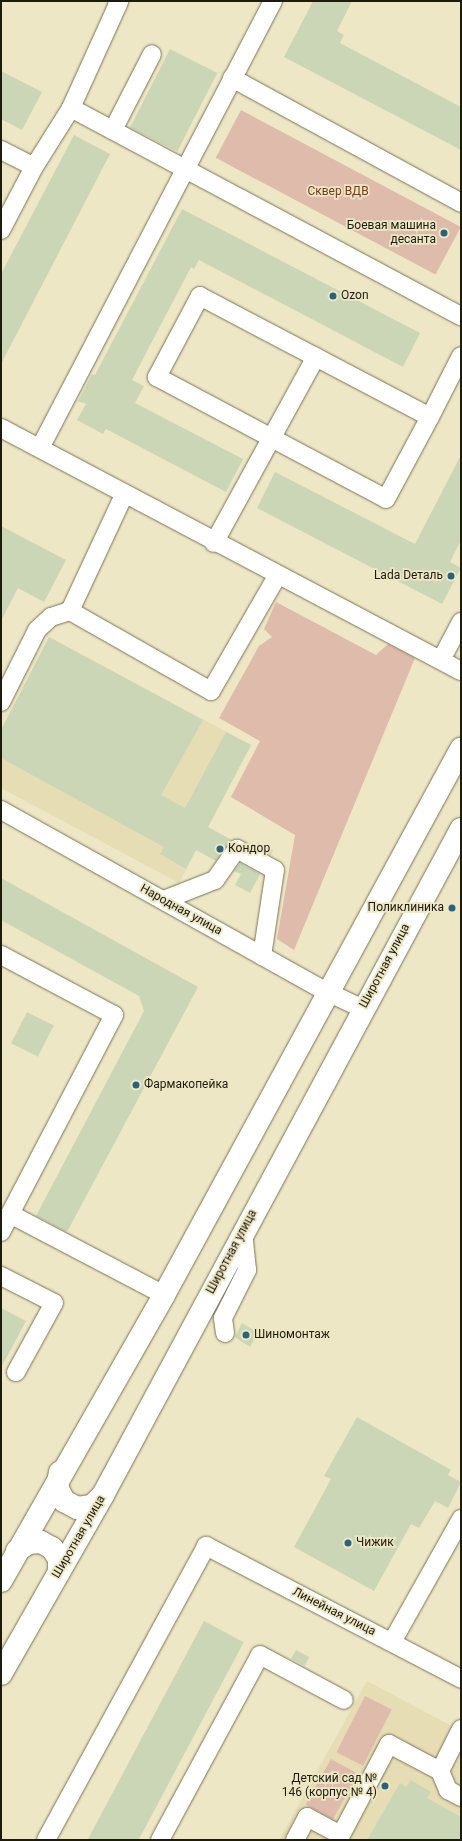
<!DOCTYPE html>
<html>
<head>
<meta charset="utf-8">
<style>
	body { margin:0 }
	#map { position:relative; width:462px; height:1841px; overflow:hidden; background:#eee7c5; font-family:Roboto,sans-serif }
	div>[style] { position:absolute }
	.built>* { inset:0; background:#e6ddb4 }
	.green>* { inset:0; background:#debbab; transform-origin:0 0 }
	.building>* { inset:0; background:#cad6b6; transform-origin:0 0 }
	.roads { filter:drop-shadow(0 0 1px #7a7355) drop-shadow(0 0 1px #7a7355) }
	.minor>* { height:18px; margin:-9px; padding:0 9px; transform-origin:9px; border-radius:9px; background:#fff }
	.major>* { height:22px; margin:-11px; padding:0 11px; transform-origin:11px; border-radius:11px; background:#fff }
	.dots>* { width:11px; height:11px; translate:-50% -50%; box-sizing:border-box; border:2px solid #eee7c5; border-radius:50% }
	span { translate:-50% -50%; white-space:nowrap; text-align:center; line-height:1.15; -webkit-text-stroke:3.5px #eee7c5; paint-order:stroke }
	.park-label { font-size:12px; color:#773a1b }
	.poi-label { font-size:12px; color:#1d1b0e }
	.right { translate:-100% -50%; text-align:right }
	.left { translate:0 -50%; text-align:left }
	.street-label { font-size:12px; color:#1d1b0e }
	.frame { position:absolute; inset:0; border:2px solid #1d1b0e; pointer-events:none }
</style>
</head>
<body>
<div id="map">
	<div class="built">
		<div style="clip-path:polygon(49px 637px,251px 745px,179px 883px,1px 788px,1px 730px)"></div>
		<div style="clip-path:polygon(367px 1681px,461px 1731px,461px 1840px,279px 1840px)"></div>
	</div>
	<div class="green">
		<div style="left:241px;top:110px;width:249px;height:54px;rotate:28deg"></div>
		<div style="clip-path:polygon(276px 602px,376px 655px,388px 644px,415px 658px,294px 950px,277px 939px,295px 835px,231px 797px,260px 741px,219px 718px,259px 646px,272px 637px,264px 629px)"></div>
		<div style="left:365px;top:1696px;width:30px;height:63px;rotate:27deg"></div>
		<div style="left:331px;top:1759px;width:31px;height:52px;rotate:29deg"></div>
	</div>
	<div class="building">
		<div style="clip-path:polygon(313px 1px,352px 1px,337px 31px,344px 35px,340px 43px,461px 107px,461px 150px,284px 57px)"></div>
		<div style="left:170px;top:49px;width:53px;height:88px;rotate:27deg"></div>
		<div style="clip-path:polygon(1px 71px,42px 92px,22px 130px,1px 119px)"></div>
		<div style="clip-path:polygon(74px 135px,110px 154px,1px 364px,1px 274px)"></div>
		<div style="clip-path:polygon(182px 209px,420px 333px,403px 367px,199px 260px,194px 269px,191px 267px,132px 380px,144px 386px,135px 403px,243px 459px,226px 492px,106px 429px,103px 434px,77px 420px,86px 404px,78px 401px,92px 374px,95px 375px)"></div>
		<div style="clip-path:polygon(461px 455px,461px 540px,450px 562px,461px 568px,442px 604px,257px 508px,275px 472px,415px 544px)"></div>
		<div style="clip-path:polygon(1px 526px,66px 560px,44px 602px,18px 588px,1px 621px)"></div>
		<div style="clip-path:polygon(49px 637px,203px 720px,161px 795px,185px 808px,226px 732px,251px 745px,208px 827px,232px 840px,216px 861px,196px 850px,186px 869px,160px 854px,164px 847px,1px 758px,1px 730px)"></div>
		<div style="left:258px;top:842px;width:17px;height:6px;rotate:28deg"></div>
		<div style="clip-path:polygon(240px 863px,260px 874px,250px 893px,235px 885px,241px 874px,234px 871px)"></div>
		<div style="clip-path:polygon(1px 878px,198px 987px,67px 1232px,36px 1216px,144px 1011px,139px 996px,1px 920px)"></div>
		<div style="left:27px;top:1012px;width:30px;height:35px;rotate:27deg"></div>
		<div style="clip-path:polygon(1px 1308px,26px 1321px,1px 1368px)"></div>
		<div style="clip-path:polygon(242px 1323px,258px 1333px,250px 1347px,235px 1337px)"></div>
		<div style="clip-path:polygon(357px 1417px,451px 1470px,448px 1475px,461px 1482px,448px 1508px,435px 1501px,419px 1528px,411px 1524px,374px 1591px,294px 1547px,331px 1479px,324px 1476px)"></div>
		<div style="left:204px;top:1621px;width:45px;height:247px;rotate:28deg"></div>
		<div style="left:296px;top:1650px;width:15px;height:10px;rotate:28deg"></div>
		<div style="clip-path:polygon(411px 1780px,431px 1792px,427px 1798px,461px 1817px,461px 1840px,367px 1840px,400px 1783px,406px 1787px)"></div>
	</div>
	<div class="roads">
		<div class="minor">
			<div style="left:117px;top:1px;width:2px;rotate:27deg"></div>
			<div style="left:119px;top:2px;width:116px;rotate:114.4deg"></div>
			<div style="left:71px;top:108px;width:442px;rotate:28.1deg"></div>
			<div style="left:232px;top:78px;width:261px;rotate:28.6deg"></div>
			<div style="left:113px;top:130px;width:85px;rotate:-62.8deg"></div>
			<div style="left:1px;top:150px;width:37px;rotate:27deg"></div>
			<div style="left:1px;top:230px;width:71px;rotate:-62.4deg"></div>
			<div style="left:34px;top:167px;width:70px;rotate:-57.9deg"></div>
			<div style="left:430px;top:417px;width:260px;rotate:-152.3deg"></div>
			<div style="left:200px;top:296px;width:92px;rotate:118deg"></div>
			<div style="left:157px;top:377px;width:259px;rotate:28deg"></div>
			<div style="left:386px;top:499px;width:93px;rotate:-61.8deg"></div>
			<div style="left:430px;top:417px;width:68px;rotate:-63.1deg"></div>
			<div style="left:1px;top:428px;width:520px;rotate:27.85deg"></div>
			<div style="left:40px;top:448px;width:504px;rotate:-62.47deg"></div>
			<div style="left:124px;top:495px;width:128px;rotate:115deg"></div>
			<div style="left:70px;top:611px;width:162px;rotate:29.6deg"></div>
			<div style="left:211px;top:691px;width:133px;rotate:-60.1deg"></div>
			<div style="left:214px;top:543px;width:212px;rotate:-61.3deg"></div>
			<div style="left:441px;top:660px;width:43px;rotate:-62.2deg"></div>
			<div style="left:1px;top:702px;width:80px;rotate:-63.4deg"></div>
			<div style="left:37px;top:630px;width:19px;rotate:-43deg"></div>
			<div style="left:51px;top:617px;width:20px;rotate:-18deg"></div>
			<div style="left:1px;top:810px;width:373px;rotate:29.2deg"></div>
			<div style="left:327px;top:992px;width:38px;rotate:25deg"></div>
			<div style="left:164px;top:900px;width:55px;rotate:-21.4deg"></div>
			<div style="left:215px;top:880px;width:38px;rotate:-55deg"></div>
			<div style="left:237px;top:849px;width:43px;rotate:28.9deg"></div>
			<div style="left:275px;top:870px;width:87px;rotate:98.6deg"></div>
			<div style="left:1px;top:955px;width:128px;rotate:28deg"></div>
			<div style="left:114px;top:1015px;width:225px;rotate:117.6deg"></div>
			<div style="left:10px;top:1214px;width:174px;rotate:27.7deg"></div>
			<div style="left:1px;top:1232px;width:20px;rotate:-63deg"></div>
			<div style="left:1px;top:1276px;width:59px;rotate:27deg"></div>
			<div style="left:54px;top:1303px;width:79px;rotate:118.8deg"></div>
			<div style="left:225px;top:1333px;width:15px;rotate:-98deg"></div>
			<div style="left:223px;top:1318px;width:54px;rotate:-63.4deg"></div>
			<div style="left:247px;top:1270px;width:38px;rotate:-96deg"></div>
			<div style="left:392px;top:1642px;width:141px;rotate:-60.7deg"></div>
			<div style="left:440px;top:1771px;width:47px;rotate:-63.4deg"></div>
			<div style="left:46px;top:1840px;width:335px;rotate:-61.4deg"></div>
			<div style="left:206px;top:1546px;width:288px;rotate:27.5deg"></div>
			<div style="left:160px;top:1840px;width:210px;rotate:-61.6deg"></div>
			<div style="left:260px;top:1655px;width:95px;rotate:28.2deg"></div>
			<div style="left:295px;top:1840px;width:26px;rotate:-62deg"></div>
			<div style="left:307px;top:1817px;width:38px;rotate:28deg"></div>
			<div style="left:341px;top:1835px;width:103px;rotate:-62.2deg"></div>
			<div style="left:389px;top:1744px;width:58px;rotate:27.9deg"></div>
			<div style="left:440px;top:1771px;width:21px;rotate:67deg"></div>
			<div style="left:448px;top:1790px;width:15px;rotate:28deg"></div>
		</div>
		<div class="major">
			<div style="left:60px;top:1472px;width:15px;rotate:101deg"></div>
			<div style="left:57px;top:1487px;width:16px;rotate:63deg"></div>
			<div style="left:64px;top:1501px;width:15px;rotate:28deg"></div>
			<div style="left:77px;top:1508px;width:15px;rotate:-8deg"></div>
			<div style="left:92px;top:1506px;width:16px;rotate:-45deg"></div>
			<div style="left:17px;top:1551px;width:14px;rotate:-36deg"></div>
			<div style="left:28px;top:1543px;width:13px;rotate:-4deg"></div>
			<div style="left:41px;top:1542px;width:13px;rotate:29deg"></div>
			<div style="left:52px;top:1548px;width:13px;rotate:58deg"></div>
			<div style="left:59px;top:1559px;width:13px;rotate:90deg"></div>
			<div style="left:1px;top:1581px;width:329px;rotate:-60.3deg"></div>
			<div style="left:164px;top:1295px;width:622px;rotate:-61.46deg"></div>
			<div style="left:1px;top:1674px;width:206px;rotate:-60.3deg"></div>
			<div style="left:103px;top:1495px;width:756px;rotate:-61.74deg"></div>
		</div>
	</div>
	<div class="dots">
		<div style="left:444px;top:233px;background:#28637b"></div>
		<div style="left:333px;top:296px;background:#28637b"></div>
		<div style="left:451px;top:576px;background:#28637b"></div>
		<div style="left:220px;top:849px;background:#28637b"></div>
		<div style="left:452px;top:908px;background:#28637b"></div>
		<div style="left:136px;top:1085px;background:#28637b"></div>
		<div style="left:246px;top:1335px;background:#28637b"></div>
		<div style="left:348px;top:1543px;background:#28637b"></div>
		<div style="left:385px;top:1786px;background:#28637b"></div>
	</div>
	<div class="park-label">
		<span style="left:338px;top:192px">Сквер ВДВ</span>
	</div>
	<div class="poi-label">
		<span class="right" style="left:436px;top:233px">Боевая машина<br>десанта</span>
		<span class="left" style="left:341px;top:296px">Ozon</span>
		<span class="right" style="left:443px;top:576px">Lada Dеталь</span>
		<span class="left" style="left:228px;top:849px">Кондор</span>
		<span class="right" style="left:444px;top:908px">Поликлиника</span>
		<span class="left" style="left:144px;top:1085px">Фармакопейка</span>
		<span class="left" style="left:254px;top:1335px">Шиномонтаж</span>
		<span class="left" style="left:356px;top:1543px">Чижик</span>
		<span class="right" style="left:377px;top:1786px">Детский сад №<br>146 (корпус № 4)</span>
	</div>
	<div class="street-label">
		<span style="left:181px;top:910px;rotate:29deg">Народная улица</span>
		<span style="left:385px;top:966px;rotate:-62deg">Широтная улица</span>
		<span style="left:232px;top:1252px;rotate:-62deg">Широтная улица</span>
		<span style="left:79px;top:1537px;rotate:-60deg">Широтная улица</span>
		<span style="left:334px;top:1612px;rotate:27deg">Линейная улица</span>
	</div>
	<div class="frame"></div>
</div>
</body>
</html>
